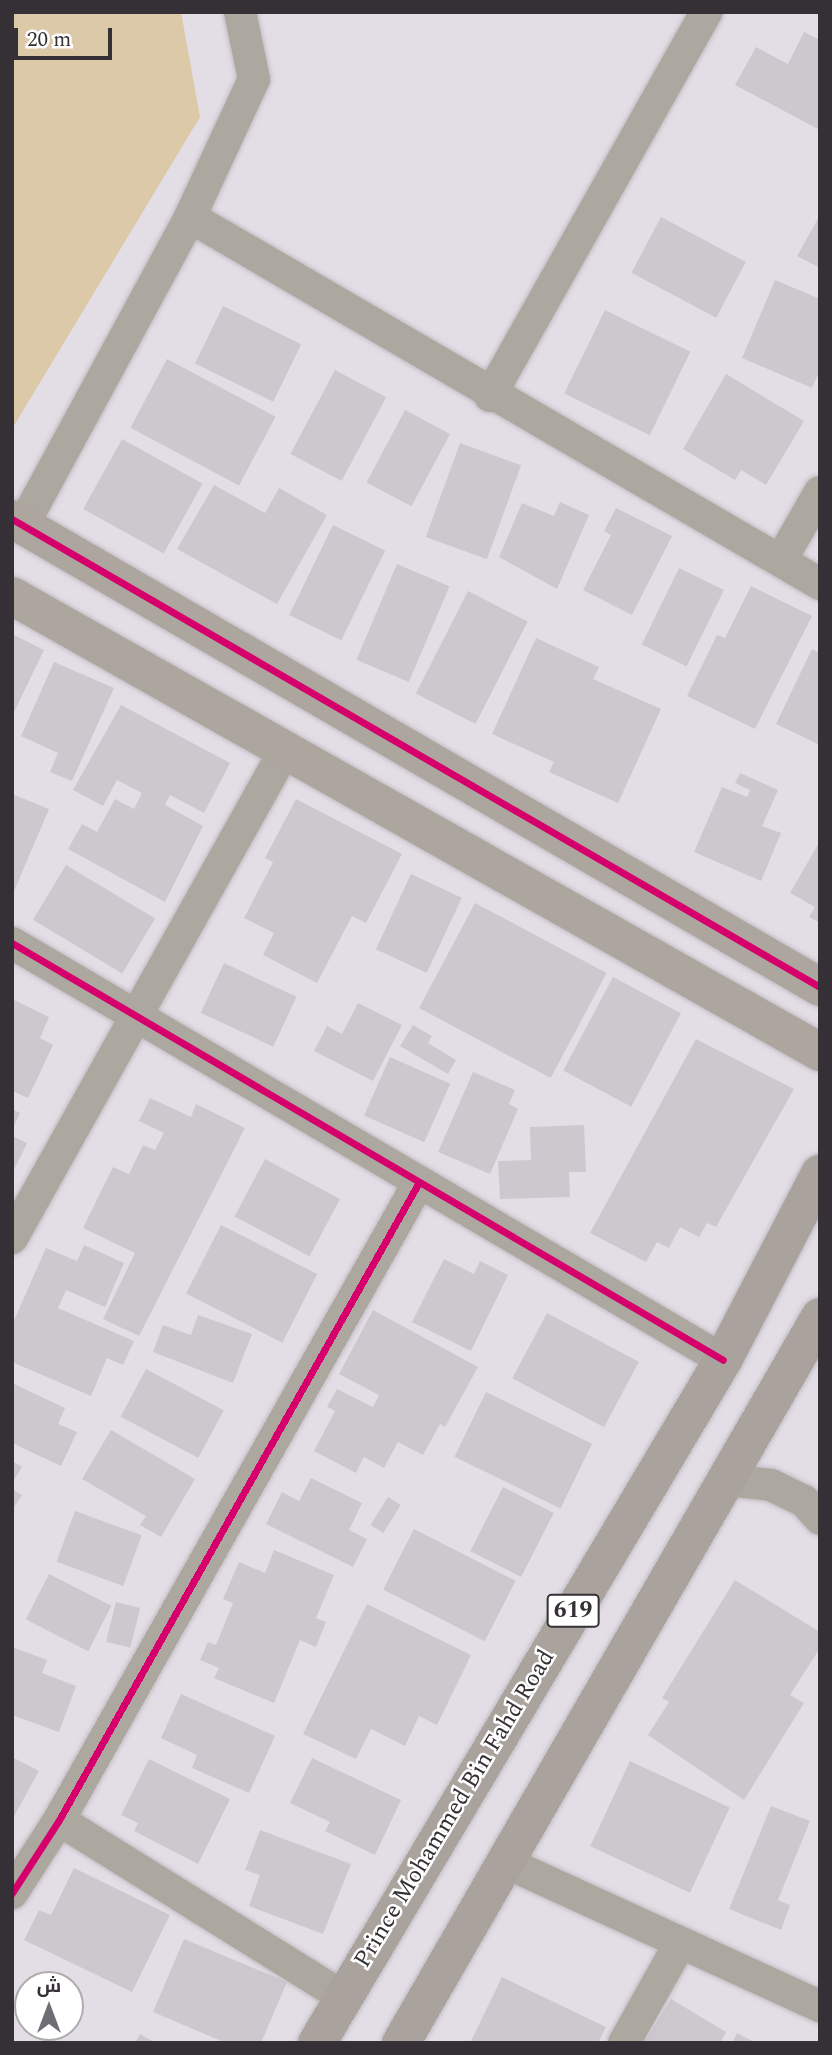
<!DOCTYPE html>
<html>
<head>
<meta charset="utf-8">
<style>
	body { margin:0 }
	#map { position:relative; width:832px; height:2055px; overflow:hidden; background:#e3dee6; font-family:Spectral,Cairo,serif }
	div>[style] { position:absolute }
	.green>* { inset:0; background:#dbc9a8 }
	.building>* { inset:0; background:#ccc8ce; transform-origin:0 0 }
	.roads { filter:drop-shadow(0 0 2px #c0bcc2) drop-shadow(0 0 2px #c0bcc2) }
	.street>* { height:32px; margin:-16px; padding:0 16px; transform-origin:16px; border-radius:16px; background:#aca79f }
	.secondary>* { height:38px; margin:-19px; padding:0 19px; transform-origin:19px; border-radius:19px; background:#aca69e }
	.highway>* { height:38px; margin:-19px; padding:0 19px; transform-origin:19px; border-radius:19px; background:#aaa39d }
	.cycleway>* { height:7px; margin:-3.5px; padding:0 3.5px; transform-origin:3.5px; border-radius:3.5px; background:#d6006c }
	span { translate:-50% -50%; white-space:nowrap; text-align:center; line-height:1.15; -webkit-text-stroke:5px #fff; paint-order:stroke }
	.shield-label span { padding:2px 5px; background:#fff; border:2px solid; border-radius:5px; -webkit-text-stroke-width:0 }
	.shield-label { font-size:23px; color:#343036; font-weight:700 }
	.street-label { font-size:24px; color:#343036 }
	.frame { position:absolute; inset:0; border:14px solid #343036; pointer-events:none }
	.north { position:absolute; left:14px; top:1971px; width:70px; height:70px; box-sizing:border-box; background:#fff; border:2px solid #aeacaf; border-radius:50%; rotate:0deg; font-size:19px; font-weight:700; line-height:28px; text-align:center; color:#343036 }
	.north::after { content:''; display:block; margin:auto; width:24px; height:32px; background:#716d74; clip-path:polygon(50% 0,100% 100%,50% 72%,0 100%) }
	.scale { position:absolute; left:14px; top:28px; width:98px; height:32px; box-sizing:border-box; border:4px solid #343036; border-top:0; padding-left:9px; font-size:21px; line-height:24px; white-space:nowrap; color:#343036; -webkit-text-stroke:5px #fff; paint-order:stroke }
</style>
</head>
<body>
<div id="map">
	<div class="green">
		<div style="clip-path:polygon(12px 12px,181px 12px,200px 117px,12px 429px)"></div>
	</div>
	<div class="building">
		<div style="clip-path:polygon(804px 32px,820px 40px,818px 129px,735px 85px,756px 47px,788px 64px)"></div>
		<div style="clip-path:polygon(820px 215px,820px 268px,797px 256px)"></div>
		<div style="left:661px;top:217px;width:96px;height:63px;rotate:28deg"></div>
		<div style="clip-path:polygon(775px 280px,820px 299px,820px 370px,812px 388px,742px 358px)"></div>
		<div style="left:223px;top:306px;width:87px;height:64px;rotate:26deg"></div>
		<div style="left:605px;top:310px;width:95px;height:93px;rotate:26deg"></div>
		<div style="left:167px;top:359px;width:123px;height:78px;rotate:28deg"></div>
		<div style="left:335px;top:370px;width:58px;height:95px;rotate:28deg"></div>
		<div style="clip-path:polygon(726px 374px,804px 421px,766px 485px,741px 470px,735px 480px,683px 449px)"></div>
		<div style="left:405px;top:410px;width:51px;height:82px;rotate:28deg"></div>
		<div style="left:122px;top:439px;width:92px;height:80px;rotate:29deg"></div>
		<div style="left:460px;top:443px;width:65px;height:100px;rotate:20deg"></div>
		<div style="clip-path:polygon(214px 485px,265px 513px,279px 488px,327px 515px,277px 604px,177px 549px)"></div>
		<div style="clip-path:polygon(560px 502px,589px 515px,557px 589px,499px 557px,522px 503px,554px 516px)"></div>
		<div style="clip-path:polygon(616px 508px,672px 536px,632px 615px,583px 590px,611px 535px,604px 531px)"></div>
		<div style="left:333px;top:525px;width:58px;height:100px;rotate:26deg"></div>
		<div style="left:397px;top:564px;width:57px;height:104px;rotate:23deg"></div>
		<div style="left:679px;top:568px;width:50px;height:85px;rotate:26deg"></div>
		<div style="clip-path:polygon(751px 586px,812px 616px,755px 729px,687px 696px,717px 635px,725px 638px)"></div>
		<div style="left:468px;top:591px;width:67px;height:115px;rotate:27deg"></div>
		<div style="clip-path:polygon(12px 634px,44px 650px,12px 716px)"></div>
		<div style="clip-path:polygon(536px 638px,599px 667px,593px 679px,661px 709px,618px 803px,549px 772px,554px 762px,492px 734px)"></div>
		<div style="clip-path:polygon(812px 649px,820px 653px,820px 745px,776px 724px)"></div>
		<div style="clip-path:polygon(54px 662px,114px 688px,72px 781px,50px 772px,58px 753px,21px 736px)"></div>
		<div style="clip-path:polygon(121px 705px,230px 763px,204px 813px,170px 795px,165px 805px,203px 826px,165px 902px,68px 849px,82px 824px,97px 832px,115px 799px,134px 809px,142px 793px,117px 780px,103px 806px,73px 790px)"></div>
		<div style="clip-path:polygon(740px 773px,778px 790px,762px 826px,781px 833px,761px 881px,694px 852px,722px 787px,747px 797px,750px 790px,735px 783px)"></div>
		<div style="clip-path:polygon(12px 794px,49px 809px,12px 896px)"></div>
		<div style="clip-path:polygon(296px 799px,402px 854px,366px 923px,352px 916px,317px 983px,263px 955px,274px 933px,244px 918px,273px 862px,265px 858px)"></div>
		<div style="clip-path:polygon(820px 841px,820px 923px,809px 917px,815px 907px,790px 893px)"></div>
		<div style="left:66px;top:865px;width:104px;height:64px;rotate:31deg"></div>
		<div style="left:411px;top:874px;width:56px;height:83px;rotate:25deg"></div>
		<div style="left:475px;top:903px;width:149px;height:119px;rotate:28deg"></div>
		<div style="left:224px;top:963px;width:80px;height:55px;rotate:25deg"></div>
		<div style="left:613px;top:977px;width:77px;height:106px;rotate:28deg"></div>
		<div style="clip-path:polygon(12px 999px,49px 1017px,40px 1038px,53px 1045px,28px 1098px,12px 1091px)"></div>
		<div style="clip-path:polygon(358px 1003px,402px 1025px,373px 1081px,314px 1051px,327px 1026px,342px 1034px)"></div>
		<div style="clip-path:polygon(413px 1025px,432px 1036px,428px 1043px,456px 1060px,448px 1074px,400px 1046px)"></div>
		<div style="clip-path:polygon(696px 1039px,794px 1089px,716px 1227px,707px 1223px,699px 1237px,680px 1227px,669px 1248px,657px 1242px,646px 1262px,590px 1233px)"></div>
		<div style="left:390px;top:1057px;width:66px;height:64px;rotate:24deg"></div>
		<div style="clip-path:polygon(473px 1072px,515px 1090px,509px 1104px,518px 1109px,490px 1174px,438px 1152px)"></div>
		<div style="clip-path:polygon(150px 1098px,191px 1117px,196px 1104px,245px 1128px,139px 1336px,103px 1319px,135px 1253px,83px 1228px,113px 1167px,129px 1174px,143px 1145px,155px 1150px,164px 1133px,139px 1121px)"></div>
		<div style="clip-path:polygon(12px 1109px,20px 1113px,12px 1130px)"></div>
		<div style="clip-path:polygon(584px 1125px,586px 1172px,569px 1172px,570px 1197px,500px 1199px,498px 1161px,531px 1160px,530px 1127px)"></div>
		<div style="clip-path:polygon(12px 1136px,27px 1143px,12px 1174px)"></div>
		<div style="left:265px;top:1159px;width:85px;height:65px;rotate:28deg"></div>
		<div style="left:221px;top:1225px;width:108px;height:77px;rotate:27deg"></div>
		<div style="clip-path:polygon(84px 1245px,124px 1263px,105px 1307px,66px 1290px,58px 1308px,134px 1341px,123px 1365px,107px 1358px,91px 1396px,12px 1362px,12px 1325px,46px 1248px,77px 1261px)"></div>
		<div style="clip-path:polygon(444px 1259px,474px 1274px,480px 1261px,508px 1275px,471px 1351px,412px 1322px)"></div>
		<div style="clip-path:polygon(373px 1310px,478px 1367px,445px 1427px,440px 1424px,423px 1455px,398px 1442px,384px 1468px,364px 1457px,356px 1473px,314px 1451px,335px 1411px,327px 1407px,337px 1389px,373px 1407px,379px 1395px,339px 1374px)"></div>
		<div style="left:547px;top:1313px;width:104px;height:74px;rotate:28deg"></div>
		<div style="clip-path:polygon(198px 1315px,252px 1334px,233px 1383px,153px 1352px,163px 1325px,191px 1335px)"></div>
		<div style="left:146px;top:1369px;width:88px;height:54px;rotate:28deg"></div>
		<div style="clip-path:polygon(12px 1383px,65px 1408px,58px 1424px,77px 1432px,61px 1466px,12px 1443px)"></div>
		<div style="left:486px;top:1392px;width:118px;height:72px;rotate:26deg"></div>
		<div style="clip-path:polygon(111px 1430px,195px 1479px,161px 1537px,140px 1525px,146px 1516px,82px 1479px)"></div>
		<div style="clip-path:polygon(12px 1461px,22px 1467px,12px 1483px)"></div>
		<div style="clip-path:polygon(311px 1478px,362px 1503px,349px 1530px,367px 1539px,353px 1567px,266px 1524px,282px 1492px,299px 1501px)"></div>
		<div style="left:503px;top:1487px;width:57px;height:72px;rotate:27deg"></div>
		<div style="clip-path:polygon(12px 1489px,22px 1495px,12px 1510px)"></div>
		<div style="left:388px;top:1497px;width:15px;height:33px;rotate:32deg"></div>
		<div style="left:75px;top:1511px;width:71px;height:54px;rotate:20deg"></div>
		<div style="left:414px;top:1529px;width:114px;height:68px;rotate:27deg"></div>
		<div style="clip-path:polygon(274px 1550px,334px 1575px,316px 1618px,326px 1622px,316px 1647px,300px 1640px,274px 1703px,214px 1678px,219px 1668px,200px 1660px,208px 1642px,216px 1645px,233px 1603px,223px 1599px,239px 1562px,265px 1573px)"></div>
		<div style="left:49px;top:1574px;width:70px;height:51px;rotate:27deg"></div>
		<div style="clip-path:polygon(735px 1580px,820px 1632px,820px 1648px,790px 1695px,804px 1703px,744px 1800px,648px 1735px,669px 1702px,662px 1698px)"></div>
		<div style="left:116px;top:1602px;width:25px;height:41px;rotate:14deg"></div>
		<div style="clip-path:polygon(367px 1604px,471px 1655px,437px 1725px,419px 1716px,405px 1746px,371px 1729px,356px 1759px,303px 1734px)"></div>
		<div style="clip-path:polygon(12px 1647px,47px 1660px,42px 1673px,76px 1686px,59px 1732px,12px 1715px)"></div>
		<div style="clip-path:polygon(181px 1694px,275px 1736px,249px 1793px,192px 1768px,197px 1755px,161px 1738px)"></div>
		<div style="clip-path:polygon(12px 1757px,39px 1771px,12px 1820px)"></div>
		<div style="clip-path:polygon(312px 1758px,401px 1800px,375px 1855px,325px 1831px,330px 1822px,290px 1803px)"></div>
		<div style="clip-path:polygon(149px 1759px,230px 1799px,198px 1864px,134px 1831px,138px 1823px,121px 1815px)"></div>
		<div style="left:630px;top:1761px;width:110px;height:94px;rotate:25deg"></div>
		<div style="clip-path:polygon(771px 1806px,810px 1821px,778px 1900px,790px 1905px,781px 1930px,729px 1909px)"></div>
		<div style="clip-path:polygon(260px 1830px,351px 1864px,323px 1934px,249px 1906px,260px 1875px,245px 1870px)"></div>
		<div style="clip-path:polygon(74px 1868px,170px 1915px,132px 1992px,24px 1940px,39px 1910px,51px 1915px)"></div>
		<div style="clip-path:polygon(184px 1939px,287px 1982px,261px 2043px,226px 2043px,153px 2012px)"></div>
		<div style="clip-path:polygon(502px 1977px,606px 2027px,598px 2043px,470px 2043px)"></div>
		<div style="clip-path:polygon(671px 1999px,726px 2032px,720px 2043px,644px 2043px)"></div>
		<div style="clip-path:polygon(737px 2033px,756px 2043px,732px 2043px)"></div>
		<div style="clip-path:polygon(140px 2034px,156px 2043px,135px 2043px)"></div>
	</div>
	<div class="roads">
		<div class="street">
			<div style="left:190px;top:217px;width:729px;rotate:30.22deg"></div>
			<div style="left:490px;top:396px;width:441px;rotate:-60.6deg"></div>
			<div style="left:23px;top:525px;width:350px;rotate:-61.5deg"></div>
			<div style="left:190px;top:217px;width:152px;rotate:-65.1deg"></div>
			<div style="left:254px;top:79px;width:68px;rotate:-101.8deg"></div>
			<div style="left:781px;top:560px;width:78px;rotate:-60.2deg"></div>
			<div style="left:12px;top:943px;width:824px;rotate:30.39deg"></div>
			<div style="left:12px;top:1238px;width:559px;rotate:-60.78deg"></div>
			<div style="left:726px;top:1480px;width:45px;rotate:6.3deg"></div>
			<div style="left:771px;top:1485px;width:37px;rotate:26deg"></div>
			<div style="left:804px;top:1501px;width:24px;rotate:48deg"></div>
			<div style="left:59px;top:1820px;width:335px;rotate:31.9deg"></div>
			<div style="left:507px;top:1863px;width:344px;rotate:24.6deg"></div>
			<div style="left:12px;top:1893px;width:87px;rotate:-57.2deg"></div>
			<div style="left:59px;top:1820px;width:730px;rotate:-60.56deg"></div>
			<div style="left:624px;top:2043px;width:112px;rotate:-60.7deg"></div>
		</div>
		<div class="secondary">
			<div style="left:12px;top:519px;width:934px;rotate:30.08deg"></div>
			<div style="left:12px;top:596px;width:928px;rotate:29.44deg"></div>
		</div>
		<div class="highway">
			<div style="left:317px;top:2043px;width:795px;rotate:-59.27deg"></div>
			<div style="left:723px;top:1360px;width:210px;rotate:-62.5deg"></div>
			<div style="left:401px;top:2043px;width:838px;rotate:-60.01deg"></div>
		</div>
	</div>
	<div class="cycleway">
		<div style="left:12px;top:519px;width:934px;rotate:30.08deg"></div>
		<div style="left:12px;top:943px;width:824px;rotate:30.39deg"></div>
		<div style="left:12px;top:1893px;width:87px;rotate:-57.2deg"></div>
		<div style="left:59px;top:1820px;width:730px;rotate:-60.56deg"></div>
	</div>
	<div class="shield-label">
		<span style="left:573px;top:1611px">619</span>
	</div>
	<div class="street-label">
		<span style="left:455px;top:1809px;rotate:-59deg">Prince Mohammed Bin Fahd Road</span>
	</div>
	<div class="frame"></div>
	<div class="north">ش</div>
	<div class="scale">20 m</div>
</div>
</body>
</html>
